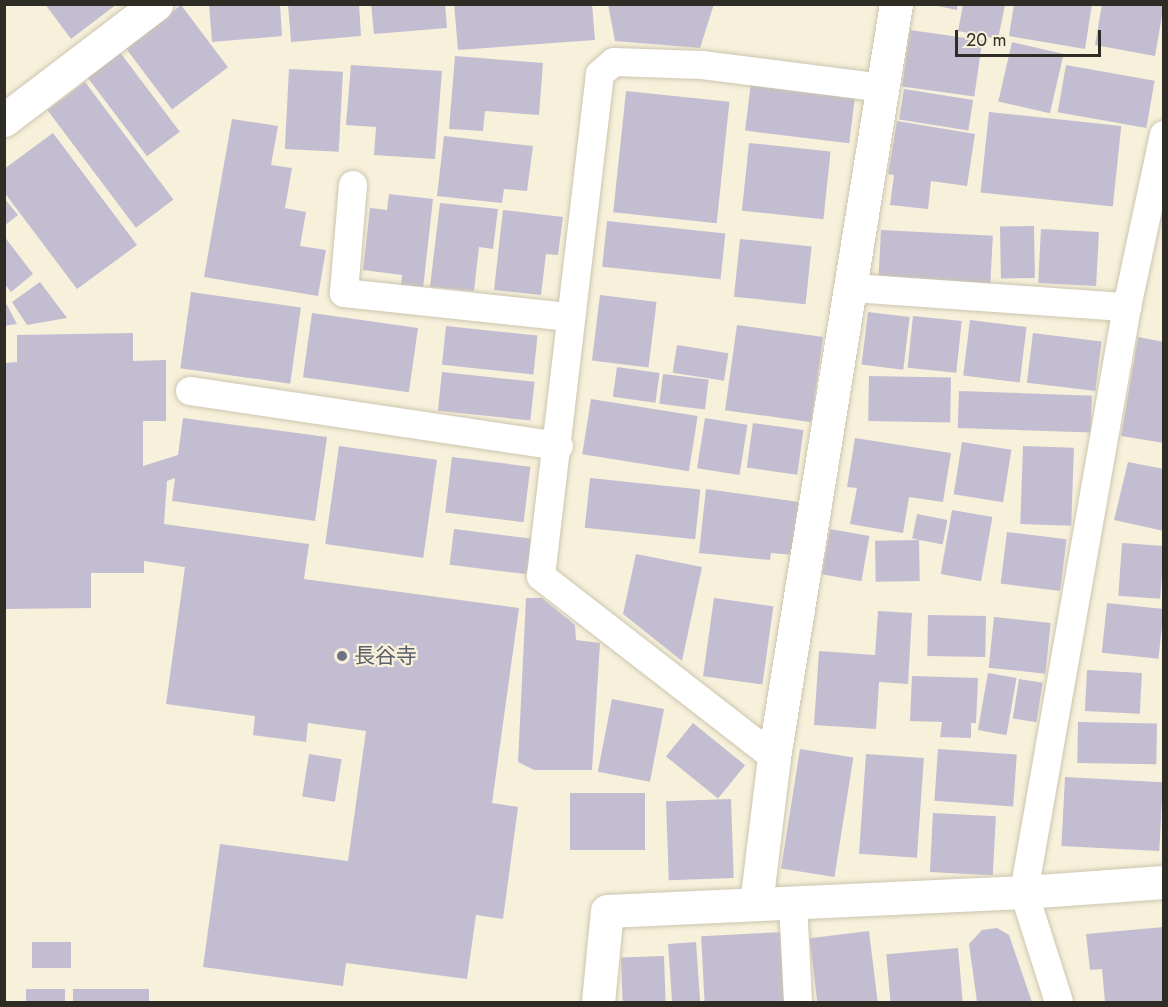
<!DOCTYPE html>
<html>
<head>
<meta charset="utf-8">
<style>
	body { margin:0 }
	#map { position:relative; width:1168px; height:1007px; overflow:hidden; background:#f7f0da; font-family:Jost,"Noto Sans JP",sans-serif }
	div>[style] { position:absolute }
	.building>* { inset:0; background:#c3bdd2; transform-origin:0 0 }
	.roads { filter:drop-shadow(0 0 2px #ccc5b0) drop-shadow(0 0 2px #ccc5b0) }
	.service>* { height:28px; margin:-14px; padding:0 14px; transform-origin:14px; border-radius:14px; background:#fff }
	.minor>* { height:33px; margin:-16.5px; padding:0 16.5px; transform-origin:16.5px; border-radius:16.5px; background:#fff }
	.dots>* { width:16px; height:16px; translate:-50% -50%; box-sizing:border-box; border:3px solid #f7f0da; border-radius:50% }
	span { translate:-50% -50%; white-space:nowrap; text-align:center; line-height:1.15; -webkit-text-stroke:4.5px #f7f0da; paint-order:stroke }
	.worship-label { font-size:21px; color:#5b616d }
	.left { translate:0 -50%; text-align:left }
	.frame { position:absolute; inset:0; border:6px solid #2e2c24; pointer-events:none }
	.scale { position:absolute; left:955px; top:30px; width:146px; height:27px; box-sizing:border-box; border:3px solid #2e2c24; border-top:0; padding-left:8px; font-size:18px; line-height:21px; white-space:nowrap; color:#2e2c24; -webkit-text-stroke:4px #f7f0da; paint-order:stroke }
</style>
</head>
<body>
<div id="map">
	<div class="building">
		<div style="clip-path:polygon(45px 4px,117px 4px,71px 39px)"></div>
		<div style="clip-path:polygon(209px 4px,280px 4px,282px 36px,212px 42px)"></div>
		<div style="clip-path:polygon(288px 4px,359px 4px,361px 36px,291px 42px)"></div>
		<div style="clip-path:polygon(371px 4px,445px 4px,447px 28px,374px 34px)"></div>
		<div style="clip-path:polygon(454px 4px,592px 4px,595px 40px,458px 50px)"></div>
		<div style="clip-path:polygon(608px 4px,714px 4px,700px 48px,615px 41px)"></div>
		<div style="clip-path:polygon(928px 4px,957px 4px,957px 10px)"></div>
		<div style="clip-path:polygon(1014px 4px,1092px 4px,1085px 49px,1009px 36px)"></div>
		<div style="clip-path:polygon(1102px 4px,1164px 4px,1155px 56px,1095px 45px)"></div>
		<div style="left:181px;top:5px;width:78px;height:70px;rotate:53deg"></div>
		<div style="clip-path:polygon(963px 5px,1005px 5px,998px 39px,958px 31px)"></div>
		<div style="left:910px;top:30px;width:73px;height:57px;rotate:8deg"></div>
		<div style="left:1012px;top:42px;width:53px;height:61px;rotate:13deg"></div>
		<div style="left:119px;top:51px;width:101px;height:41px;rotate:53deg"></div>
		<div style="clip-path:polygon(455px 56px,543px 63px,539px 115px,485px 111px,483px 131px,449px 129px)"></div>
		<div style="clip-path:polygon(351px 65px,442px 71px,435px 159px,374px 155px,376px 127px,346px 125px)"></div>
		<div style="left:1066px;top:65px;width:90px;height:48px;rotate:10deg"></div>
		<div style="left:289px;top:69px;width:54px;height:80px;rotate:3deg"></div>
		<div style="left:752px;top:74px;width:105px;height:57px;rotate:7deg"></div>
		<div style="left:85px;top:82px;width:147px;height:47px;rotate:53deg"></div>
		<div style="left:904px;top:89px;width:70px;height:31px;rotate:9deg"></div>
		<div style="left:626px;top:91px;width:104px;height:122px;rotate:6deg"></div>
		<div style="left:989px;top:112px;width:133px;height:81px;rotate:6deg"></div>
		<div style="clip-path:polygon(232px 119px,278px 126px,271px 165px,292px 168px,285px 208px,306px 212px,300px 246px,326px 250px,318px 296px,204px 277px)"></div>
		<div style="clip-path:polygon(897px 121px,975px 134px,967px 186px,931px 181px,928px 209px,890px 205px,894px 175px,888px 174px)"></div>
		<div style="clip-path:polygon(53px 133px,137px 245px,77px 289px,4px 192px,4px 169px)"></div>
		<div style="clip-path:polygon(444px 136px,533px 146px,527px 191px,504px 189px,502px 203px,437px 196px)"></div>
		<div style="left:749px;top:143px;width:82px;height:68px;rotate:6deg"></div>
		<div style="clip-path:polygon(389px 194px,433px 199px,423px 289px,401px 286px,402px 275px,363px 270px,370px 208px,387px 210px)"></div>
		<div style="clip-path:polygon(4px 198px,18px 215px,4px 226px)"></div>
		<div style="clip-path:polygon(440px 203px,498px 209px,493px 249px,479px 247px,474px 291px,430px 287px)"></div>
		<div style="clip-path:polygon(503px 210px,563px 217px,558px 255px,546px 254px,541px 295px,494px 290px)"></div>
		<div style="left:607px;top:221px;width:119px;height:46px;rotate:6deg"></div>
		<div style="left:1034px;top:226px;width:52px;height:34px;rotate:89deg"></div>
		<div style="left:1041px;top:229px;width:58px;height:54px;rotate:3deg"></div>
		<div style="left:881px;top:230px;width:112px;height:49px;rotate:3deg"></div>
		<div style="clip-path:polygon(4px 236px,33px 274px,11px 292px,4px 283px)"></div>
		<div style="left:740px;top:239px;width:72px;height:58px;rotate:6deg"></div>
		<div style="clip-path:polygon(40px 282px,67px 318px,27px 325px,12px 302px)"></div>
		<div style="left:191px;top:292px;width:111px;height:77px;rotate:8deg"></div>
		<div style="left:600px;top:295px;width:57px;height:66px;rotate:7deg"></div>
		<div style="clip-path:polygon(4px 302px,7px 305px,17px 324px,4px 326px)"></div>
		<div style="left:868px;top:312px;width:42px;height:53px;rotate:7deg"></div>
		<div style="left:312px;top:313px;width:107px;height:65px;rotate:8deg"></div>
		<div style="left:913px;top:316px;width:49px;height:52px;rotate:6deg"></div>
		<div style="left:970px;top:320px;width:57px;height:56px;rotate:7deg"></div>
		<div style="left:737px;top:325px;width:87px;height:86px;rotate:8deg"></div>
		<div style="left:446px;top:326px;width:92px;height:39px;rotate:6deg"></div>
		<div style="clip-path:polygon(133px 333px,133px 361px,166px 360px,166px 421px,143px 421px,143px 466px,178px 455px,183px 418px,327px 437px,315px 521px,172px 501px,175px 478px,167px 481px,164px 524px,309px 544px,304px 579px,519px 608px,492px 803px,518px 807px,503px 919px,476px 915px,467px 979px,346px 963px,343px 986px,203px 967px,220px 844px,348px 861px,366px 731px,308px 723px,306px 742px,253px 735px,255px 716px,166px 704px,185px 567px,144px 561px,144px 573px,91px 573px,91px 608px,5px 609px,4px 363px,17px 362px,17px 335px)"></div>
		<div style="left:1033px;top:333px;width:69px;height:50px;rotate:7deg"></div>
		<div style="clip-path:polygon(1138px 337px,1164px 342px,1164px 443px,1121px 436px)"></div>
		<div style="left:677px;top:345px;width:52px;height:28px;rotate:9deg"></div>
		<div style="left:617px;top:367px;width:43px;height:30px;rotate:8deg"></div>
		<div style="left:442px;top:372px;width:93px;height:39px;rotate:6deg"></div>
		<div style="left:663px;top:374px;width:46px;height:30px;rotate:7deg"></div>
		<div style="left:869px;top:376px;width:82px;height:45px;rotate:1deg"></div>
		<div style="left:959px;top:391px;width:133px;height:37px;rotate:2deg"></div>
		<div style="left:591px;top:399px;width:108px;height:56px;rotate:9deg"></div>
		<div style="left:705px;top:418px;width:43px;height:51px;rotate:9deg"></div>
		<div style="left:753px;top:423px;width:51px;height:45px;rotate:8deg"></div>
		<div style="clip-path:polygon(855px 438px,951px 453px,943px 502px,909px 497px,903px 533px,850px 524px,857px 488px,847px 487px)"></div>
		<div style="left:962px;top:442px;width:50px;height:53px;rotate:9deg"></div>
		<div style="left:339px;top:446px;width:99px;height:99px;rotate:8deg"></div>
		<div style="left:1023px;top:446px;width:51px;height:78px;rotate:2deg"></div>
		<div style="left:452px;top:457px;width:79px;height:56px;rotate:7deg"></div>
		<div style="clip-path:polygon(1128px 462px,1164px 469px,1164px 531px,1114px 520px)"></div>
		<div style="left:590px;top:478px;width:111px;height:50px;rotate:6deg"></div>
		<div style="clip-path:polygon(706px 489px,799px 502px,793px 555px,771px 553px,770px 560px,699px 553px)"></div>
		<div style="left:952px;top:510px;width:41px;height:65px;rotate:10deg"></div>
		<div style="left:917px;top:514px;width:31px;height:25px;rotate:11deg"></div>
		<div style="left:454px;top:529px;width:79px;height:36px;rotate:7deg"></div>
		<div style="left:830px;top:529px;width:40px;height:46px;rotate:10deg"></div>
		<div style="left:1007px;top:532px;width:60px;height:52px;rotate:7deg"></div>
		<div style="left:919px;top:540px;width:41px;height:44px;rotate:89deg"></div>
		<div style="left:1122px;top:543px;width:42px;height:53px;rotate:4deg"></div>
		<div style="clip-path:polygon(636px 554px,702px 567px,682px 661px,623px 614px)"></div>
		<div style="clip-path:polygon(526px 598px,542px 598px,575px 625px,576px 640px,600px 643px,592px 770px,534px 770px,518px 762px)"></div>
		<div style="left:714px;top:598px;width:60px;height:79px;rotate:8deg"></div>
		<div style="left:1107px;top:603px;width:57px;height:50px;rotate:6deg"></div>
		<div style="clip-path:polygon(878px 611px,912px 613px,908px 684px,879px 682px,876px 729px,814px 725px,819px 651px,875px 655px)"></div>
		<div style="left:928px;top:615px;width:58px;height:41px;rotate:1deg"></div>
		<div style="left:994px;top:617px;width:57px;height:51px;rotate:6deg"></div>
		<div style="left:1087px;top:670px;width:55px;height:41px;rotate:3deg"></div>
		<div style="left:988px;top:673px;width:29px;height:58px;rotate:10deg"></div>
		<div style="clip-path:polygon(912px 676px,978px 678px,976px 723px,971px 723px,971px 738px,940px 737px,942px 722px,910px 721px)"></div>
		<div style="left:1019px;top:679px;width:24px;height:40px;rotate:9deg"></div>
		<div style="left:612px;top:699px;width:53px;height:74px;rotate:11deg"></div>
		<div style="left:1078px;top:722px;width:79px;height:41px;rotate:1deg"></div>
		<div style="left:693px;top:723px;width:67px;height:43px;rotate:39deg"></div>
		<div style="left:800px;top:749px;width:54px;height:121px;rotate:9deg"></div>
		<div style="left:938px;top:749px;width:79px;height:52px;rotate:4deg"></div>
		<div style="left:309px;top:754px;width:33px;height:43px;rotate:9deg"></div>
		<div style="left:866px;top:754px;width:58px;height:100px;rotate:4deg"></div>
		<div style="left:1065px;top:777px;width:98px;height:69px;rotate:3deg"></div>
		<div style="left:570px;top:793px;width:75px;height:57px"></div>
		<div style="left:731px;top:799px;width:79px;height:65px;rotate:88deg"></div>
		<div style="left:933px;top:813px;width:63px;height:59px;rotate:3deg"></div>
		<div style="clip-path:polygon(1164px 927px,1164px 1002px,1105px 1002px,1102px 969px,1090px 970px,1086px 934px)"></div>
		<div style="clip-path:polygon(997px 928px,1009px 935px,1032px 1002px,977px 1002px,969px 944px,982px 930px)"></div>
		<div style="left:869px;top:931px;width:72px;height:60px;rotate:83deg"></div>
		<div style="left:783px;top:932px;width:70px;height:82px;rotate:87deg"></div>
		<div style="left:71px;top:942px;width:26px;height:39px;rotate:90deg"></div>
		<div style="left:696px;top:942px;width:60px;height:28px;rotate:86deg"></div>
		<div style="left:958px;top:948px;width:54px;height:72px;rotate:85deg"></div>
		<div style="left:664px;top:956px;width:46px;height:43px;rotate:88deg"></div>
		<div style="left:65px;top:989px;width:13px;height:39px;rotate:90deg"></div>
		<div style="left:149px;top:989px;width:13px;height:76px;rotate:90deg"></div>
	</div>
	<div class="roads">
		<div class="service">
			<div style="left:353px;top:185px;width:108px;rotate:94.8deg"></div>
			<div style="left:344px;top:293px;width:227px;rotate:6.1deg"></div>
			<div style="left:853px;top:288px;width:275px;rotate:4deg"></div>
			<div style="left:190px;top:391px;width:373px;rotate:8.5deg"></div>
			<div style="left:774px;top:757px;width:295px;rotate:-142.2deg"></div>
			<div style="left:541px;top:576px;width:505px;rotate:-83.3deg"></div>
			<div style="left:600px;top:74px;width:18px;rotate:-41deg"></div>
			<div style="left:614px;top:62px;width:88px;rotate:2deg"></div>
			<div style="left:702px;top:65px;width:184px;rotate:7.2deg"></div>
			<div style="left:793px;top:903px;width:99px;rotate:87.1deg"></div>
			<div style="left:1059px;top:1002px;width:115px;rotate:-107.7deg"></div>
			<div style="left:1024px;top:892px;width:594px;rotate:-80.01deg"></div>
			<div style="left:1127px;top:307px;width:176px;rotate:-77.9deg"></div>
		</div>
		<div class="minor">
			<div style="left:4px;top:120px;width:191px;rotate:-37.3deg"></div>
			<div style="left:756px;top:904px;width:148px;rotate:-83deg"></div>
			<div style="left:774px;top:757px;width:763px;rotate:-80.8deg"></div>
			<div style="left:598px;top:1002px;width:91px;rotate:-84.4deg"></div>
			<div style="left:607px;top:911px;width:417px;rotate:-2.6deg"></div>
			<div style="left:1024px;top:892px;width:140px;rotate:-4.1deg"></div>
		</div>
	</div>
	<div class="dots">
		<div style="left:342px;top:656px;background:#6b7280"></div>
	</div>
	<div class="worship-label">
		<span class="left" style="left:354px;top:656px">長谷寺</span>
	</div>
	<div class="frame"></div>
	<div class="scale">20 m</div>
</div>
</body>
</html>
